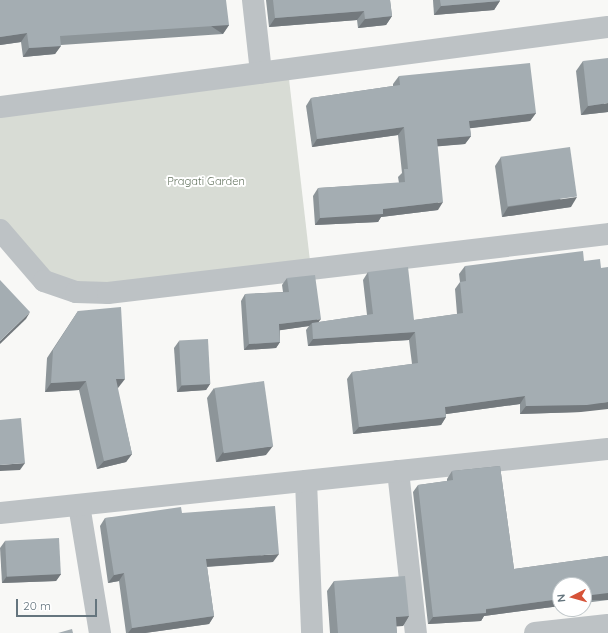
<!DOCTYPE html>
<html>
<head>
<meta charset="utf-8">
<style>
	body { margin:0 }
	#map { position:relative; width:608px; height:633px; overflow:hidden; background:#f8f8f6; font-family:Quicksand,sans-serif }
	div>[style] { position:absolute }
	.green>* { inset:0; background:#d8dcd5 }
	.minor>* { height:22px; margin:-11px; padding:0 11px; transform-origin:11px; border-radius:11px; background:#bdc2c5 }
	.wall>* { inset:0; background:#8d9599 }
	.shaded-wall>* { inset:0; background:#73797d; transform-origin:0 0 }
	.building>* { inset:0; background:#a4adb2; transform-origin:0 0 }
	span { translate:-50% -50%; white-space:nowrap; text-align:center; line-height:1.15; -webkit-text-stroke:4px #fff; paint-order:stroke }
	.park-label { font-size:11px; color:#687764 }
	.north { position:absolute; left:552px; top:577px; width:40px; height:40px; box-sizing:border-box; background:#fff; border:1px solid #c1c8cb; border-radius:50%; rotate:264deg; font-size:11px; font-weight:700; line-height:16px; text-align:center; color:#65757e }
	.north::after { content:''; display:block; margin:auto; width:14px; height:18px; background:#d65338; clip-path:polygon(50% 0,100% 100%,50% 72%,0 100%) }
	.scale { position:absolute; left:16px; top:599px; width:81px; height:18px; box-sizing:border-box; border:2px solid #65757e; border-top:0; padding-left:5px; font-size:12px; line-height:14px; white-space:nowrap; color:#65757e; -webkit-text-stroke:3px #fff; paint-order:stroke }
</style>
</head>
<body>
<div id="map">
	<div class="green">
		<div style="clip-path:polygon(289px 79px,310px 261px,77px 288px,46px 276px,0 223px,0 113px)"></div>
	</div>
	<div class="minor">
		<div style="left:253px;top:0;width:73px;rotate:83.7deg"></div>
		<div style="left:0;top:107px;width:613px;rotate:-7.5deg"></div>
		<div style="left:0;top:230px;width:67px;rotate:49.2deg"></div>
		<div style="left:44px;top:281px;width:34px;rotate:19deg"></div>
		<div style="left:76px;top:292px;width:32px;rotate:2deg"></div>
		<div style="left:108px;top:293px;width:503px;rotate:-6.73deg"></div>
		<div style="left:398px;top:471px;width:163px;rotate:83.7deg"></div>
		<div style="left:306px;top:481px;width:152px;rotate:87.7deg"></div>
		<div style="left:79px;top:505px;width:130px;rotate:80.7deg"></div>
		<div style="left:0;top:513px;width:611px;rotate:-6.01deg"></div>
		<div style="left:535px;top:633px;width:73px;rotate:-6.3deg"></div>
	</div>
	<div class="wall">
		<div style="clip-path:polygon(0 0,229px 25px,223px 34px,61px 45px,55px 54px,23px 57px,21px 42px,0 45px)"></div>
		<div style="clip-path:polygon(266px 0,390px 0,392px 16px,386px 25px,358px 28px,357px 20px,269px 27px)"></div>
		<div style="clip-path:polygon(433px 0,500px 0,494px 10px,434px 15px)"></div>
		<div style="clip-path:polygon(583px 61px,608px 112px,581px 115px,576px 71px)"></div>
		<div style="clip-path:polygon(399px 76px,536px 113px,530px 121px,470px 128px,471px 136px,465px 144px,437px 146px,438px 210px,381px 217px,378px 222px,315px 225px,313px 196px,318px 188px,399px 183px,398px 177px,402px 173px,398px 135px,312px 147px,306px 106px,311px 98px,393px 86px,393px 84px)"></div>
		<div style="clip-path:polygon(501px 157px,571px 207px,502px 217px,495px 166px)"></div>
		<div style="clip-path:polygon(465px 266px,581px 412px,520px 414px,520px 404px,446px 414px,446px 417px,441px 425px,353px 434px,347px 379px,352px 372px,412px 364px,409px 340px,308px 346px,306px 330px,309px 326px,280px 330px,280px 342px,276px 348px,244px 350px,241px 301px,245px 294px,283px 292px,282px 285px,287px 278px,319px 322px,367px 315px,363px 280px,368px 272px,414px 320px,457px 314px,455px 289px,460px 282px,459px 274px)"></div>
		<div style="clip-path:polygon(78px 311px,118px 388px,117px 388px,132px 454px,126px 462px,97px 469px,79px 390px,45px 392px,47px 358px)"></div>
		<div style="clip-path:polygon(179px 341px,210px 384px,206px 390px,177px 392px,174px 348px)"></div>
		<div style="clip-path:polygon(214px 388px,266px 455px,216px 462px,207px 398px)"></div>
		<div style="clip-path:polygon(500px 466px,514px 569px,608px 556px,608px 600px,584px 603px,584px 585px,560px 585px,560px 606px,484px 616px,481px 621px,428px 624px,413px 492px,418px 485px,447px 481px,447px 479px,452px 471px)"></div>
		<div style="clip-path:polygon(182px 513px,273px 562px,207px 567px,214px 616px,209px 624px,145px 633px,126px 633px,119px 581px,108px 583px,100px 526px,105px 518px)"></div>
		<div style="clip-path:polygon(5px 541px,61px 574px,56px 581px,2px 583px,0 548px)"></div>
		<div style="clip-path:polygon(334px 581px,409px 616px,403px 626px,396px 626px,397px 633px,330px 633px,327px 591px)"></div>
	</div>
	<div class="shaded-wall">
		<div style="clip-path:polygon(500px 1px,494px 10px,434px 15px,441px 6px)"></div>
		<div style="clip-path:polygon(364px 11px,357px 20px,269px 27px,275px 18px)"></div>
		<div style="clip-path:polygon(392px 16px,386px 25px,358px 28px,365px 19px)"></div>
		<div style="left:229px;top:25px;width:11px;height:169px;rotate:124deg"></div>
		<div style="clip-path:polygon(27px 33px,21px 42px,0 45px,0 37px)"></div>
		<div style="clip-path:polygon(61px 46px,55px 54px,23px 57px,29px 48px)"></div>
		<div style="clip-path:polygon(608px 103px,608px 112px,581px 115px,588px 106px)"></div>
		<div style="clip-path:polygon(536px 113px,530px 121px,464px 129px,469px 121px)"></div>
		<div style="clip-path:polygon(404px 127px,398px 135px,312px 147px,317px 139px)"></div>
		<div style="clip-path:polygon(471px 136px,465px 144px,431px 147px,437px 139px)"></div>
		<div style="clip-path:polygon(577px 197px,571px 207px,502px 217px,508px 207px)"></div>
		<div style="clip-path:polygon(443px 202px,438px 210px,381px 217px,378px 222px,315px 225px,320px 218px,383px 209px)"></div>
		<div style="clip-path:polygon(30px 312px,26px 319px,0 344px,0 341px)"></div>
		<div style="clip-path:polygon(321px 319px,316px 325px,312px 323px,309px 326px,275px 331px,279px 324px)"></div>
		<div style="clip-path:polygon(415px 332px,409px 340px,308px 346px,313px 339px)"></div>
		<div style="clip-path:polygon(280px 342px,276px 348px,244px 350px,249px 344px)"></div>
		<div style="clip-path:polygon(116px 379px,125px 379px,118px 388px,109px 388px)"></div>
		<div style="clip-path:polygon(86px 381px,79px 390px,45px 392px,51px 383px)"></div>
		<div style="clip-path:polygon(210px 384px,206px 390px,177px 392px,182px 385px)"></div>
		<div style="clip-path:polygon(525px 396px,520px 404px,439px 415px,445px 407px)"></div>
		<div style="clip-path:polygon(608px 402px,608px 409px,581px 412px,520px 414px,526px 406px)"></div>
		<div style="clip-path:polygon(446px 417px,441px 425px,353px 434px,359px 427px)"></div>
		<div style="clip-path:polygon(273px 446px,266px 455px,216px 462px,223px 452px)"></div>
		<div style="clip-path:polygon(132px 454px,126px 462px,97px 469px,104px 461px)"></div>
		<div style="clip-path:polygon(25px 463px,20px 470px,0 471px,0 465px)"></div>
		<div style="clip-path:polygon(279px 554px,273px 562px,201px 567px,206px 559px)"></div>
		<div style="clip-path:polygon(124px 573px,119px 581px,108px 583px,114px 575px)"></div>
		<div style="clip-path:polygon(61px 574px,56px 581px,2px 583px,7px 576px)"></div>
		<div style="left:608px;top:593px;width:7px;height:24px;rotate:90deg"></div>
		<div style="clip-path:polygon(560px 599px,560px 606px,484px 616px,481px 621px,428px 624px,433px 617px)"></div>
		<div style="clip-path:polygon(214px 616px,209px 624px,145px 633px,128px 633px,132px 628px)"></div>
		<div style="clip-path:polygon(409px 616px,403px 626px,389px 627px,396px 617px)"></div>
	</div>
	<div class="building">
		<div style="clip-path:polygon(0 0,226px 0,229px 25px,60px 36px,61px 46px,29px 48px,27px 33px,0 37px)"></div>
		<div style="clip-path:polygon(273px 0,390px 0,392px 16px,365px 19px,364px 11px,275px 18px)"></div>
		<div style="clip-path:polygon(440px 0,500px 0,500px 1px,441px 6px)"></div>
		<div style="clip-path:polygon(608px 58px,608px 103px,588px 106px,583px 61px)"></div>
		<div style="clip-path:polygon(530px 63px,536px 113px,469px 121px,471px 136px,437px 139px,443px 202px,383px 209px,383px 214px,320px 218px,318px 188px,405px 182px,404px 169px,408px 169px,404px 127px,317px 139px,311px 98px,400px 85px,399px 76px)"></div>
		<div style="left:570px;top:147px;width:50px;height:70px;rotate:82deg"></div>
		<div style="clip-path:polygon(583px 251px,584px 261px,600px 259px,601px 268px,608px 267px,608px 402px,587px 405px,526px 406px,525px 396px,445px 407px,446px 417px,359px 427px,352px 372px,418px 363px,415px 332px,313px 339px,312px 323px,373px 314px,368px 272px,408px 267px,414px 320px,463px 313px,460px 282px,466px 281px,465px 266px)"></div>
		<div style="clip-path:polygon(315px 275px,321px 319px,279px 324px,280px 342px,249px 344px,245px 294px,289px 292px,287px 278px)"></div>
		<div style="clip-path:polygon(0 280px,30px 312px,0 341px)"></div>
		<div style="clip-path:polygon(121px 307px,125px 379px,116px 379px,132px 454px,104px 461px,86px 381px,51px 383px,53px 350px,78px 311px)"></div>
		<div style="left:208px;top:339px;width:45px;height:29px;rotate:87deg"></div>
		<div style="left:264px;top:381px;width:66px;height:50px;rotate:82deg"></div>
		<div style="clip-path:polygon(21px 418px,25px 463px,0 465px,0 420px)"></div>
		<div style="clip-path:polygon(500px 466px,514px 569px,608px 556px,608px 593px,584px 596px,584px 585px,560px 585px,560px 599px,486px 609px,486px 613px,433px 617px,418px 485px,453px 480px,452px 471px)"></div>
		<div style="clip-path:polygon(275px 506px,279px 554px,206px 559px,214px 616px,132px 628px,124px 573px,114px 575px,105px 518px,181px 507px,182px 513px)"></div>
		<div style="left:59px;top:538px;width:36px;height:54px;rotate:87deg"></div>
		<div style="clip-path:polygon(405px 576px,409px 616px,396px 617px,397px 633px,338px 633px,334px 581px)"></div>
		<div style="clip-path:polygon(72px 629px,73px 633px,58px 633px)"></div>
	</div>
	<div class="park-label">
		<span style="left:206px;top:181px">Pragati Garden</span>
	</div>
	<div class="north">N</div>
	<div class="scale">20 m</div>
</div>
</body>
</html>
